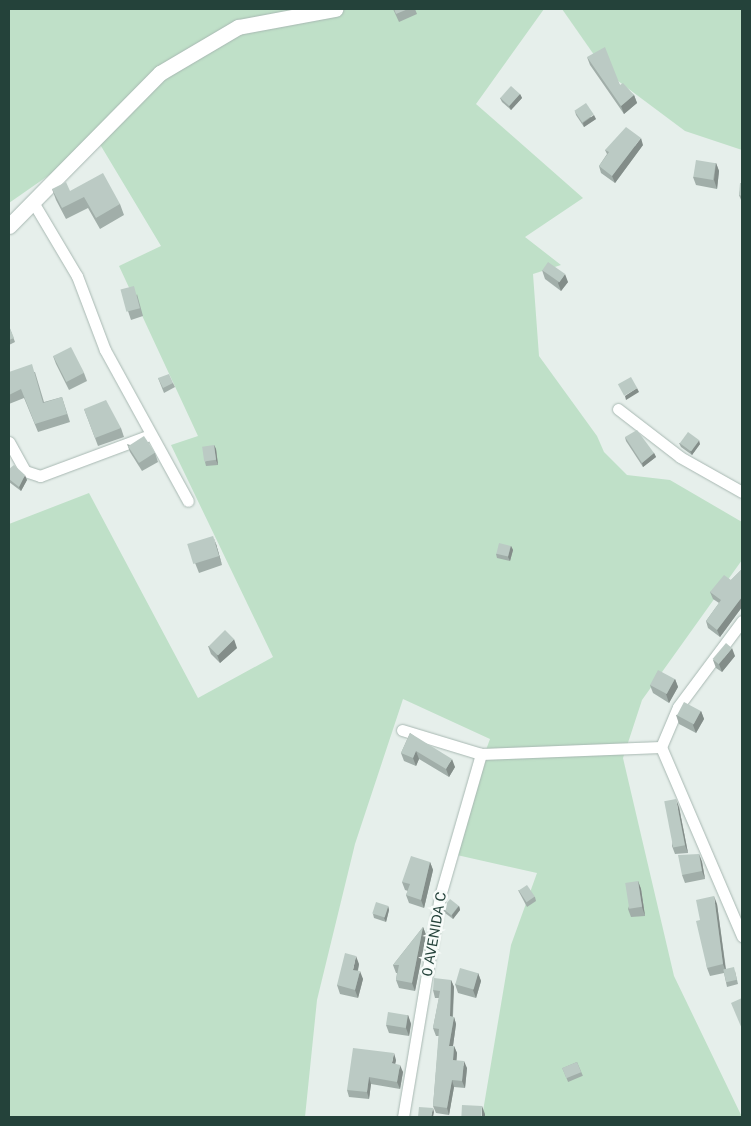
<!DOCTYPE html>
<html>
<head>
<meta charset="utf-8">
<style>
	body { margin:0 }
	#map { position:relative; width:751px; height:1126px; overflow:hidden; background:#e6efeb; font-family:"Public Sans",sans-serif }
	div>[style] { position:absolute }
	.green>* { inset:0; background:#bfe0c8 }
	.roads { filter:drop-shadow(0 0 1px #a8b8b2) drop-shadow(0 0 1px #a8b8b2) }
	.street>* { height:11px; margin:-5.5px; padding:0 5.5px; transform-origin:5.5px; border-radius:5.5px; background:#fff }
	.secondary>* { height:15px; margin:-7.5px; padding:0 7.5px; transform-origin:7.5px; border-radius:7.5px; background:#fff }
	.wall>* { inset:0; background:#a1aea9; transform-origin:0 0 }
	.shaded-wall>* { inset:0; background:#838d89 }
	.building>* { inset:0; background:#bbcac4; transform-origin:0 0 }
	span { translate:-50% -50%; white-space:nowrap; text-align:center; line-height:1.15; -webkit-text-stroke:5px #f7fbf9; paint-order:stroke }
	.street-label { font-size:14px; color:#24423a }
	.frame { position:absolute; inset:0; border:10px solid #24423a; pointer-events:none }
</style>
</head>
<body>
<div id="map">
	<div class="green">
		<div style="clip-path:polygon(9px 9px,544px 9px,476px 104px,583px 198px,525px 237px,561px 265px,533px 274px,539px 356px,597px 436px,604px 452px,627px 475px,670px 480px,742px 522px,742px 560px,642px 700px,623px 758px,674px 976px,742px 1117px,482px 1117px,511px 945px,537px 873px,448px 853px,490px 739px,403px 699px,355px 844px,317px 1000px,305px 1117px,9px 1117px,9px 524px,89px 493px,198px 698px,273px 657px,171px 445px,198px 436px,119px 266px,161px 246px,98px 141px,9px 203px)"></div>
		<div style="clip-path:polygon(562px 9px,742px 9px,742px 150px,685px 131px,606px 72px)"></div>
	</div>
	<div class="roads">
		<div class="street">
			<div style="left:33px;top:202px;width:86px;rotate:59.3deg"></div>
			<div style="left:77px;top:276px;width:79px;rotate:69.3deg"></div>
			<div style="left:105px;top:350px;width:172px;rotate:61.2deg"></div>
			<div style="left:618px;top:409px;width:78px;rotate:37.7deg"></div>
			<div style="left:680px;top:457px;width:71px;rotate:29.4deg"></div>
			<div style="left:9px;top:442px;width:33px;rotate:61deg"></div>
			<div style="left:25px;top:471px;width:16px;rotate:18deg"></div>
			<div style="left:40px;top:476px;width:112px;rotate:-20.4deg"></div>
			<div style="left:742px;top:621px;width:107px;rotate:126.7deg"></div>
			<div style="left:678px;top:707px;width:43px;rotate:113deg"></div>
			<div style="left:661px;top:747px;width:206px;rotate:66.8deg"></div>
			<div style="left:402px;top:730px;width:83px;rotate:16.9deg"></div>
			<div style="left:481px;top:754px;width:180px;rotate:-2.2deg"></div>
			<div style="left:403px;top:1117px;width:224px;rotate:-80.5deg"></div>
			<div style="left:440px;top:896px;width:148px;rotate:-73.9deg"></div>
		</div>
		<div class="secondary">
			<div style="left:9px;top:226px;width:215px;rotate:-45.4deg"></div>
			<div style="left:160px;top:73px;width:91px;rotate:-30.5deg"></div>
			<div style="left:238px;top:27px;width:99px;rotate:-10.5deg"></div>
		</div>
	</div>
	<div class="wall">
		<div style="clip-path:polygon(393px 9px,415px 9px,417px 14px,399px 22px)"></div>
		<div style="clip-path:polygon(587px 57px,620px 85px,634px 95px,637px 103px,624px 114px,590px 65px)"></div>
		<div style="clip-path:polygon(520px 94px,522px 98px,511px 110px,502px 102px,500px 98px)"></div>
		<div style="clip-path:polygon(575px 111px,596px 119px,584px 127px,576px 115px)"></div>
		<div style="clip-path:polygon(643px 145px,615px 183px,601px 173px,599px 166px,607px 154px,605px 150px)"></div>
		<div style="clip-path:polygon(716px 163px,719px 171px,717px 189px,696px 185px,693px 177px)"></div>
		<div style="clip-path:polygon(742px 183px,742px 200px,741px 200px,739px 195px)"></div>
		<div style="clip-path:polygon(52px 189px,70px 191px,120px 204px,124px 215px,100px 229px,88px 208px,66px 219px,56px 200px)"></div>
		<div style="clip-path:polygon(542px 270px,568px 282px,561px 291px,545px 279px)"></div>
		<div style="clip-path:polygon(137px 294px,143px 316px,131px 320px,128px 311px)"></div>
		<div style="clip-path:polygon(9px 326px,15px 342px,9px 345px)"></div>
		<div style="clip-path:polygon(53px 356px,84px 373px,87px 381px,69px 390px,56px 364px)"></div>
		<div style="clip-path:polygon(9px 372px,35px 372px,44px 402px,62px 397px,70px 422px,38px 432px,24px 398px,9px 404px)"></div>
		<div style="clip-path:polygon(158px 378px,173px 383px,175px 387px,164px 393px)"></div>
		<div style="clip-path:polygon(84px 409px,121px 428px,124px 437px,98px 446px)"></div>
		<div style="clip-path:polygon(625px 437px,654px 453px,656px 457px,643px 467px,626px 441px)"></div>
		<div style="clip-path:polygon(679px 443px,700px 444px,692px 455px,681px 447px)"></div>
		<div style="clip-path:polygon(127px 444px,155px 453px,158px 462px,142px 471px,130px 452px)"></div>
		<div style="clip-path:polygon(214px 445px,216px 449px,218px 465px,206px 466px,205px 462px)"></div>
		<div style="clip-path:polygon(9px 469px,27px 480px,21px 491px,9px 482px)"></div>
		<div style="clip-path:polygon(216px 544px,222px 565px,199px 573px,188px 545px)"></div>
		<div style="clip-path:polygon(511px 546px,513px 550px,510px 561px,497px 558px,496px 554px)"></div>
		<div style="clip-path:polygon(742px 569px,742px 607px,720px 637px,708px 628px,706px 621px,719px 603px,713px 599px,710px 592px,731px 580px)"></div>
		<div style="clip-path:polygon(208px 646px,237px 648px,220px 663px,211px 654px)"></div>
		<div style="clip-path:polygon(735px 656px,722px 672px,716px 668px,713px 660px)"></div>
		<div style="clip-path:polygon(675px 679px,678px 687px,669px 703px,653px 693px,650px 685px)"></div>
		<div style="clip-path:polygon(701px 711px,704px 719px,696px 733px,679px 724px,676px 715px)"></div>
		<div style="clip-path:polygon(410px 733px,455px 767px,449px 777px,419px 759px,416px 766px,404px 761px,401px 753px)"></div>
		<div style="clip-path:polygon(679px 807px,688px 853px,675px 854px,672px 846px)"></div>
		<div style="clip-path:polygon(699px 854px,702px 862px,705px 879px,685px 883px,682px 875px)"></div>
		<div style="clip-path:polygon(430px 862px,433px 870px,424px 908px,409px 903px,406px 895px,408px 891px,405px 890px,402px 882px)"></div>
		<div style="clip-path:polygon(638px 881px,641px 889px,645px 916px,631px 917px,628px 909px)"></div>
		<div style="clip-path:polygon(518px 890px,535px 897px,536px 901px,527px 907px)"></div>
		<div style="clip-path:polygon(717px 904px,726px 969px,735px 971px,738px 984px,727px 987px,724px 973px,710px 976px,707px 968px,700px 920px)"></div>
		<div style="clip-path:polygon(388px 906px,389px 910px,386px 922px,374px 918px,373px 914px)"></div>
		<div style="clip-path:polygon(459px 906px,460px 910px,453px 919px,445px 913px,443px 909px)"></div>
		<div style="clip-path:polygon(423px 927px,426px 935px,415px 991px,399px 988px,396px 980px,397px 973px,396px 973px,393px 965px)"></div>
		<div style="clip-path:polygon(359px 964px,358px 971px,363px 979px,358px 998px,340px 994px,337px 985px)"></div>
		<div style="clip-path:polygon(478px 973px,481px 981px,476px 998px,458px 993px,455px 984px)"></div>
		<div style="clip-path:polygon(451px 980px,454px 987px,453px 1017px,454px 1017px,456px 1024px,453px 1046px,454px 1046px,457px 1053px,456px 1061px,467px 1068px,465px 1088px,454px 1087px,449px 1115px,436px 1113px,433px 1106px,439px 1036px,436px 1036px,433px 1028px,439px 998px,435px 998px,433px 990px)"></div>
		<div style="clip-path:polygon(408px 1015px,411px 1024px,409px 1036px,389px 1033px,386px 1025px)"></div>
		<div style="clip-path:polygon(396px 1060px,395px 1064px,403px 1072px,400px 1089px,371px 1084px,369px 1099px,349px 1097px,347px 1090px)"></div>
		<div style="left:577px;top:1062px;width:15px;height:16px;rotate:67deg"></div>
	</div>
	<div class="shaded-wall">
		<div style="clip-path:polygon(520px 94px,522px 98px,511px 110px,509px 106px)"></div>
		<div style="clip-path:polygon(634px 95px,637px 103px,624px 114px,621px 106px)"></div>
		<div style="clip-path:polygon(594px 115px,596px 119px,584px 127px,583px 123px)"></div>
		<div style="clip-path:polygon(641px 138px,643px 145px,615px 183px,612px 176px)"></div>
		<div style="clip-path:polygon(716px 163px,719px 171px,717px 189px,714px 180px)"></div>
		<div style="clip-path:polygon(565px 274px,568px 282px,561px 291px,558px 283px)"></div>
		<div style="clip-path:polygon(637px 388px,639px 392px,626px 400px,625px 396px)"></div>
		<div style="clip-path:polygon(699px 440px,700px 444px,692px 455px,690px 451px)"></div>
		<div style="clip-path:polygon(214px 445px,216px 449px,218px 465px,216px 460px)"></div>
		<div style="clip-path:polygon(654px 453px,656px 457px,643px 467px,642px 463px)"></div>
		<div style="clip-path:polygon(25px 475px,27px 480px,21px 491px,19px 487px)"></div>
		<div style="clip-path:polygon(213px 536px,216px 544px,222px 565px,219px 556px)"></div>
		<div style="clip-path:polygon(511px 546px,513px 550px,510px 561px,508px 557px)"></div>
		<div style="clip-path:polygon(742px 597px,742px 607px,720px 637px,717px 630px)"></div>
		<div style="clip-path:polygon(234px 639px,237px 648px,220px 663px,217px 655px)"></div>
		<div style="clip-path:polygon(732px 648px,735px 656px,722px 672px,719px 664px)"></div>
		<div style="clip-path:polygon(675px 679px,678px 687px,669px 703px,666px 694px)"></div>
		<div style="clip-path:polygon(701px 711px,704px 719px,696px 733px,693px 725px)"></div>
		<div style="clip-path:polygon(416px 751px,419px 759px,416px 766px,413px 758px)"></div>
		<div style="clip-path:polygon(452px 759px,455px 767px,449px 777px,446px 769px)"></div>
		<div style="clip-path:polygon(676px 799px,679px 807px,688px 853px,685px 845px)"></div>
		<div style="clip-path:polygon(699px 854px,702px 862px,705px 879px,702px 871px)"></div>
		<div style="clip-path:polygon(430px 862px,433px 870px,424px 908px,421px 900px)"></div>
		<div style="clip-path:polygon(638px 881px,641px 889px,645px 916px,642px 907px)"></div>
		<div style="clip-path:polygon(714px 896px,717px 904px,726px 972px,723px 964px)"></div>
		<div style="clip-path:polygon(388px 906px,389px 910px,386px 922px,384px 918px)"></div>
		<div style="clip-path:polygon(459px 906px,460px 910px,453px 919px,452px 915px)"></div>
		<div style="clip-path:polygon(423px 927px,426px 935px,415px 991px,412px 983px)"></div>
		<div style="clip-path:polygon(356px 956px,359px 964px,356px 978px,353px 970px)"></div>
		<div style="clip-path:polygon(360px 971px,363px 979px,358px 998px,355px 990px)"></div>
		<div style="clip-path:polygon(478px 973px,481px 981px,476px 998px,473px 990px)"></div>
		<div style="clip-path:polygon(451px 980px,454px 987px,452px 1023px,450px 1016px)"></div>
		<div style="clip-path:polygon(408px 1015px,411px 1024px,409px 1036px,406px 1028px)"></div>
		<div style="clip-path:polygon(454px 1017px,456px 1024px,452px 1053px,449px 1046px)"></div>
		<div style="clip-path:polygon(454px 1046px,457px 1053px,456px 1068px,453px 1060px)"></div>
		<div style="clip-path:polygon(394px 1053px,396px 1060px,394px 1070px,392px 1063px)"></div>
		<div style="clip-path:polygon(464px 1061px,467px 1068px,465px 1088px,462px 1081px)"></div>
		<div style="clip-path:polygon(400px 1065px,403px 1072px,400px 1089px,397px 1082px)"></div>
		<div style="clip-path:polygon(369px 1077px,371px 1084px,369px 1099px,367px 1092px)"></div>
		<div style="clip-path:polygon(452px 1080px,454px 1087px,449px 1115px,447px 1108px)"></div>
		<div style="clip-path:polygon(482px 1106px,485px 1114px,485px 1117px,482px 1117px)"></div>
		<div style="clip-path:polygon(433px 1108px,434px 1112px,433px 1117px,431px 1117px)"></div>
	</div>
	<div class="building">
		<div style="clip-path:polygon(394px 9px,408px 9px,396px 14px)"></div>
		<div style="clip-path:polygon(605px 47px,620px 85px,623px 83px,634px 95px,621px 106px,587px 57px)"></div>
		<div style="left:511px;top:86px;width:12px;height:16px;rotate:42deg"></div>
		<div style="left:586px;top:103px;width:14px;height:14px;rotate:56deg"></div>
		<div style="clip-path:polygon(626px 127px,641px 138px,612px 176px,599px 166px,609px 152px,605px 150px)"></div>
		<div style="left:696px;top:160px;width:20px;height:17px;rotate:9deg"></div>
		<div style="clip-path:polygon(103px 173px,120px 204px,96px 218px,84px 197px,62px 208px,52px 189px,66px 182px,70px 191px)"></div>
		<div style="clip-path:polygon(740px 183px,742px 183px,742px 196px,739px 195px)"></div>
		<div style="left:548px;top:262px;width:21px;height:10px;rotate:35deg"></div>
		<div style="left:134px;top:286px;width:23px;height:14px;rotate:75deg"></div>
		<div style="clip-path:polygon(9px 326px,14px 338px,9px 340px)"></div>
		<div style="left:71px;top:347px;width:29px;height:20px;rotate:63deg"></div>
		<div style="clip-path:polygon(32px 364px,43px 403px,62px 397px,67px 414px,35px 424px,21px 389px,9px 395px,9px 372px)"></div>
		<div style="clip-path:polygon(169px 374px,173px 383px,163px 388px,158px 378px)"></div>
		<div style="left:631px;top:377px;width:13px;height:15px;rotate:61deg"></div>
		<div style="clip-path:polygon(106px 400px,121px 428px,95px 438px,84px 409px)"></div>
		<div style="clip-path:polygon(637px 430px,654px 453px,642px 463px,625px 437px)"></div>
		<div style="left:688px;top:432px;width:14px;height:14px;rotate:36deg"></div>
		<div style="left:144px;top:436px;width:20px;height:19px;rotate:57deg"></div>
		<div style="left:214px;top:445px;width:15px;height:12px;rotate:82deg"></div>
		<div style="clip-path:polygon(14px 465px,25px 475px,19px 487px,9px 479px,9px 469px)"></div>
		<div style="left:213px;top:536px;width:21px;height:27px;rotate:73deg"></div>
		<div style="left:499px;top:543px;width:12px;height:11px;rotate:14deg"></div>
		<div style="clip-path:polygon(742px 569px,742px 597px,717px 630px,706px 621px,721px 600px,710px 592px,724px 575px,731px 580px)"></div>
		<div style="left:225px;top:630px;width:13px;height:23px;rotate:45deg"></div>
		<div style="left:726px;top:643px;width:8px;height:21px;rotate:40deg"></div>
		<div style="left:658px;top:670px;width:19px;height:17px;rotate:28deg"></div>
		<div style="left:684px;top:702px;width:19px;height:15px;rotate:28deg"></div>
		<div style="clip-path:polygon(410px 733px,452px 759px,446px 769px,416px 751px,413px 758px,401px 753px)"></div>
		<div style="left:676px;top:799px;width:47px;height:12px;rotate:79deg"></div>
		<div style="clip-path:polygon(699px 854px,702px 871px,682px 875px,678px 855px)"></div>
		<div style="clip-path:polygon(411px 856px,430px 862px,421px 900px,406px 895px,410px 884px,402px 882px)"></div>
		<div style="left:638px;top:881px;width:26px;height:13px;rotate:81deg"></div>
		<div style="left:527px;top:885px;width:14px;height:10px;rotate:56deg"></div>
		<div style="clip-path:polygon(714px 896px,723px 964px,707px 968px,696px 921px,700px 920px,696px 900px)"></div>
		<div style="left:450px;top:899px;width:11px;height:12px;rotate:38deg"></div>
		<div style="left:376px;top:902px;width:13px;height:12px;rotate:18deg"></div>
		<div style="clip-path:polygon(423px 927px,412px 983px,396px 980px,399px 965px,393px 965px)"></div>
		<div style="clip-path:polygon(345px 953px,356px 956px,353px 970px,360px 971px,355px 990px,337px 985px)"></div>
		<div style="left:734px;top:967px;width:13px;height:11px;rotate:77deg"></div>
		<div style="left:460px;top:968px;width:19px;height:17px;rotate:16deg"></div>
		<div style="clip-path:polygon(434px 978px,451px 980px,450px 1016px,454px 1017px,449px 1046px,454px 1046px,453px 1060px,464px 1061px,462px 1081px,452px 1080px,447px 1108px,433px 1106px,439px 1029px,433px 1028px,440px 991px,433px 990px)"></div>
		<div style="clip-path:polygon(742px 998px,742px 1029px,731px 1003px)"></div>
		<div style="left:388px;top:1012px;width:20px;height:13px;rotate:9deg"></div>
		<div style="clip-path:polygon(353px 1048px,394px 1053px,392px 1063px,400px 1065px,397px 1082px,369px 1077px,367px 1092px,347px 1090px)"></div>
		<div style="left:577px;top:1062px;width:11px;height:16px;rotate:68deg"></div>
		<div style="left:462px;top:1105px;width:20px;height:12px;rotate:3deg"></div>
		<div style="clip-path:polygon(419px 1107px,433px 1108px,431px 1117px,418px 1117px)"></div>
	</div>
	<div class="street-label">
		<span style="left:434px;top:934px;rotate:-80deg">0 AVENIDA C</span>
	</div>
	<div class="frame"></div>
</div>
</body>
</html>
